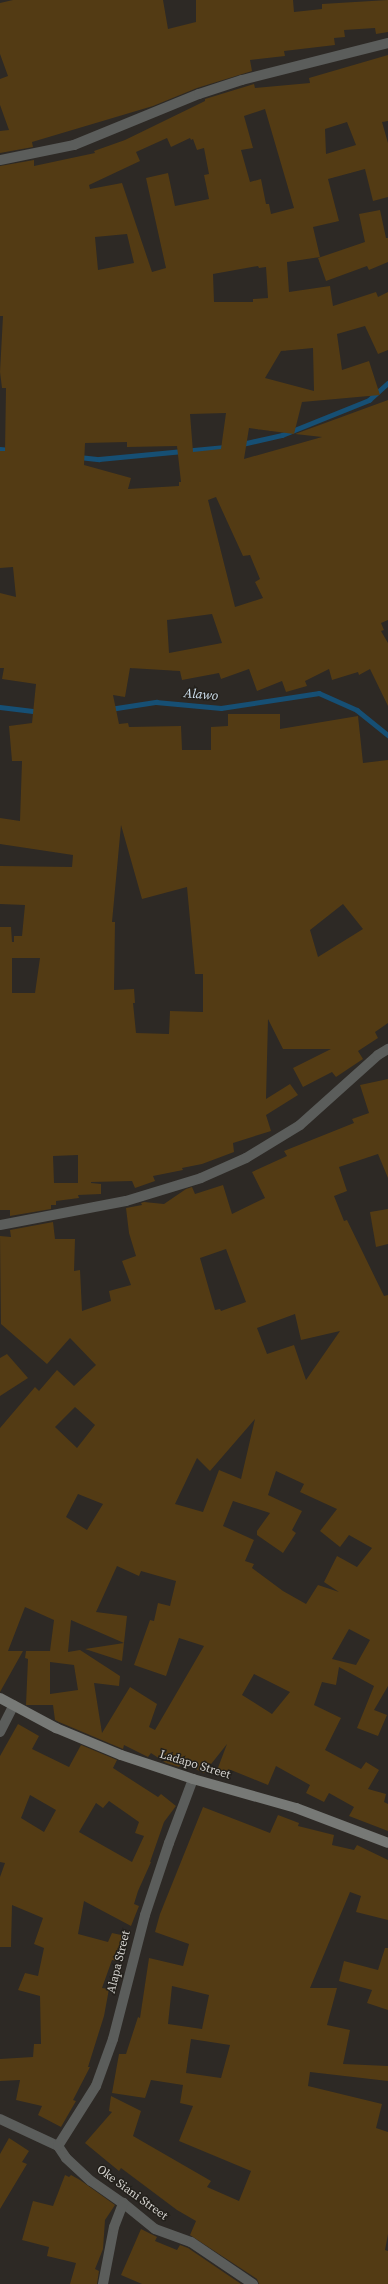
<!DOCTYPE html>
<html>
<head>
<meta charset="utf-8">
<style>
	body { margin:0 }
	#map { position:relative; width:388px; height:2284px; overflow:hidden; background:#2d2925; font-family:"Source Serif 4",serif }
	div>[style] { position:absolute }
	.stream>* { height:4.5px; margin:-2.25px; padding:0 2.25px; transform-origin:2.25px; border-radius:2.25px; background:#164f74 }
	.building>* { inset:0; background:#533b14 }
	.minor>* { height:10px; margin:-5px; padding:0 5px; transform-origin:5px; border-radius:5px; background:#5b5d5b }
	.secondary>* { height:10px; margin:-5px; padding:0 5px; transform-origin:5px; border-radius:5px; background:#777976 }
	span { translate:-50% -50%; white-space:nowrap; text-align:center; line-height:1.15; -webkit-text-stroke:3px #23201b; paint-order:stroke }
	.street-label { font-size:12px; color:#d4d2ce }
	.water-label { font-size:13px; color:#d1e2f0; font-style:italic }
</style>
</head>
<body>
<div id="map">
	<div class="stream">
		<div style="left:242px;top:444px;width:41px;rotate:-12.7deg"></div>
		<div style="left:282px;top:435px;width:94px;rotate:-21.9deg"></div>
		<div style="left:369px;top:400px;width:25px;rotate:-42deg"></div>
		<div style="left:0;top:449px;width:10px;rotate:6deg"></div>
		<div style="left:79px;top:457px;width:20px;rotate:6deg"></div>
		<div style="left:99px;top:459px;width:129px;rotate:-5.4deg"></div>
		<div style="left:0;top:707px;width:39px;rotate:7deg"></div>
		<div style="left:110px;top:709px;width:47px;rotate:-8.7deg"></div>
		<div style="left:156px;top:702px;width:65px;rotate:5.3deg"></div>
		<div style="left:221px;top:708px;width:99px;rotate:-8.7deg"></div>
		<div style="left:319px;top:693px;width:42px;rotate:24.1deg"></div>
		<div style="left:357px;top:710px;width:40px;rotate:39deg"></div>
	</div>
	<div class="building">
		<div style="clip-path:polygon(13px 0,163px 0,168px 29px,196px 22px,196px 0,293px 0,294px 12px,322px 9px,322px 4px,388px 0,388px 32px,376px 34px,375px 28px,344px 30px,345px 37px,334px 38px,335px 45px,284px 51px,285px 56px,250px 60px,252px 71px,197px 88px,153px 106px,32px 142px,33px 147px,0 153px,0 131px,9px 130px,0 105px,0 79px,8px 76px,0 54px,0 3px)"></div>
		<div style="clip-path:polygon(evenodd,388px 55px,388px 121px,382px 122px,388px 143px,388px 197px,373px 201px,365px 169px,328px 179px,339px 221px,313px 227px,320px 257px,287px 262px,289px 292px,330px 286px,333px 306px,376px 292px,378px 297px,388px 292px,388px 350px,378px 354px,365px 326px,337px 334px,342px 370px,369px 361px,380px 395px,302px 402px,294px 434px,249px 428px,244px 459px,322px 437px,295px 434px,388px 400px,388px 620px,381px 623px,384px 630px,381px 631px,388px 643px,388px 706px,370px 669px,359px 675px,358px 672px,332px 680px,329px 669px,305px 681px,307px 686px,286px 692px,282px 681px,257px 691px,249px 669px,221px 679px,219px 673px,182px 680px,180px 671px,130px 668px,125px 697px,113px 695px,119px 724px,128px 723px,129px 727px,181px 726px,182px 750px,211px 750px,211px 727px,228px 726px,228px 714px,280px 714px,280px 729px,358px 716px,363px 763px,388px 760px,388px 1023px,375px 1032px,378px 1038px,358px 1051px,363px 1059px,336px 1077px,332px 1072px,303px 1087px,293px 1068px,331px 1049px,283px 1049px,268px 1019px,266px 1099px,290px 1084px,298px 1095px,266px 1115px,271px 1131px,233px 1143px,234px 1152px,202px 1164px,182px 1168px,183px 1170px,153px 1176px,155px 1181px,135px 1188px,132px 1181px,91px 1182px,91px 1183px,101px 1184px,101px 1194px,78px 1195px,79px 1198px,56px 1201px,56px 1205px,51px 1205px,51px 1209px,10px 1216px,10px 1210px,0 1210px,0 927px,11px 927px,12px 942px,14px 942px,14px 936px,22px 936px,25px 905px,0 904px,0 866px,72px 867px,73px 855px,0 844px,0 818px,20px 821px,22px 761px,12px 761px,9px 726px,32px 723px,36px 684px,2px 679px,4px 668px,0 668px,0 593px,16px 597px,13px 567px,0 568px,0 451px,5px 451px,6px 388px,2px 388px,0 372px,3px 316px,0 316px,0 166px,34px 160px,34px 166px,95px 153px,94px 151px,125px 140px,205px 101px,205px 99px,254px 84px,255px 88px,310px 83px,309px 78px,388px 55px,265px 109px,294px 208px,271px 214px,269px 204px,266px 204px,261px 179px,250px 182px,241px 150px,253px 148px,244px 116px,265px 109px,388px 55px,347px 122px,356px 145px,326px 154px,325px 129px,347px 122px,388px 55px,167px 138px,171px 147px,190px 138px,191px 140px,193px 139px,197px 150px,204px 148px,209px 174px,204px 175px,209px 199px,175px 206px,168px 173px,146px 178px,166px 268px,152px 272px,122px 183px,90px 189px,89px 185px,140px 161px,136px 152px,167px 138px,388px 55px,127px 234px,134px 263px,98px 270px,95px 237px,127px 234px,388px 55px,258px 266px,259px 268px,266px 267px,268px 298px,253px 299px,253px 302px,214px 302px,213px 274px,258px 266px,388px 55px,313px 348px,314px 391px,265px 378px,281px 351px,313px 348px,388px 55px,226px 413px,221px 449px,193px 452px,190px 414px,226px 413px,388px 55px,127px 442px,127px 447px,177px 446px,181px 482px,179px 482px,179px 486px,128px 489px,131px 478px,84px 465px,85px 443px,127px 442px,388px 55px,216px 497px,243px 556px,250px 555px,260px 579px,255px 582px,263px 598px,235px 607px,208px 500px,216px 497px,388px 55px,212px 614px,222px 643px,169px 653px,167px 620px,212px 614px,388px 55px,121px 825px,142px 899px,187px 887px,195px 974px,203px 974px,203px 1012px,170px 1011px,169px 1034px,136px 1033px,133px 1003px,135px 1003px,134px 989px,114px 990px,115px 922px,112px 922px,121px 825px,388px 55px,343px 904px,363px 929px,318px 957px,310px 930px,343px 904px,388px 55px,12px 958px,40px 958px,35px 993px,12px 993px,12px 958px,388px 55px,78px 1155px,78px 1183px,54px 1183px,53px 1156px,78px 1155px)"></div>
		<div style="clip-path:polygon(380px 210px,386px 238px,388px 238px,388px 262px,369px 270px,367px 266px,326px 281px,318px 258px,365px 242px,359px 214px)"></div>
		<div style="clip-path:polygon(evenodd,388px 1079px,388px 1178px,378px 1154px,339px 1167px,347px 1191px,334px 1196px,344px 1221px,347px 1220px,384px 1296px,388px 1295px,388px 1686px,374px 1710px,387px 1715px,378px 1736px,357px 1728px,374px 1686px,339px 1667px,336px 1685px,322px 1682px,314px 1705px,341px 1718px,325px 1750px,361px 1769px,366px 1762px,379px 1770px,368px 1789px,386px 1794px,384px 1802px,388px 1804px,388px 1831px,349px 1816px,354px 1807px,329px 1793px,324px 1802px,306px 1793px,310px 1785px,276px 1766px,268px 1785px,231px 1770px,228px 1778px,216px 1773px,227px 1744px,204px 1773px,182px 1763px,179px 1767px,166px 1763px,151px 1753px,148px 1757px,124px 1745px,123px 1749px,59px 1722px,55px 1720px,53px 1705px,26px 1705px,28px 1659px,25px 1658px,26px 1651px,50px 1651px,54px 1620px,25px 1607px,8px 1651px,23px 1651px,0 1692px,0 1428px,35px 1387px,39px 1391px,57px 1370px,74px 1386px,96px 1365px,70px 1338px,47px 1364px,1px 1324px,0 1236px,11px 1237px,10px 1230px,53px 1222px,55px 1239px,75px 1239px,74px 1271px,80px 1270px,82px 1311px,111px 1301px,109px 1291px,131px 1285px,122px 1261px,136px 1256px,129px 1233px,126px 1208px,142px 1205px,141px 1203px,144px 1202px,164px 1204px,186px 1189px,192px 1187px,195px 1194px,223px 1185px,232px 1214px,265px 1198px,252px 1172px,287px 1156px,284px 1151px,354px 1123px,352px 1119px,369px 1113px,360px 1085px,388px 1079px,226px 1249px,246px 1302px,221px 1311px,220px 1309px,215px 1310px,200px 1258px,226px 1249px,388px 1079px,295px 1314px,301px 1340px,340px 1331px,306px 1380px,294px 1345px,267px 1354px,257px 1328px,295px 1314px,388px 1079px,75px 1407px,95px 1425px,77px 1448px,55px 1427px,75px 1407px,388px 1079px,255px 1419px,241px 1479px,219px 1470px,203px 1512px,175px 1504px,197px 1458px,210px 1471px,255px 1419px,388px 1079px,276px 1471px,304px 1484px,300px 1492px,337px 1509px,320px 1531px,340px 1547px,349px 1535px,372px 1548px,357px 1567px,337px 1556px,324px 1582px,339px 1592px,318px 1585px,306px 1604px,283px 1591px,252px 1568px,254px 1564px,245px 1561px,254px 1540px,223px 1526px,233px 1501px,270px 1513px,257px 1531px,257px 1535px,283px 1553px,296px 1533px,292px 1530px,302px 1511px,268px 1495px,276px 1471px,388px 1079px,78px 1494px,103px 1504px,87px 1530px,66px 1517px,78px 1494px,388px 1079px,117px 1566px,139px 1576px,141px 1571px,176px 1581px,170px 1606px,158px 1603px,154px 1621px,150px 1620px,134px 1665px,166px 1676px,179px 1638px,204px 1646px,155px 1730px,149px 1727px,157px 1704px,130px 1687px,102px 1733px,94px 1683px,119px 1686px,120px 1676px,80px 1650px,68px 1652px,71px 1620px,124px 1643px,127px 1616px,96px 1612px,117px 1566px,388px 1079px,349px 1629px,370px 1640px,356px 1665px,332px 1659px,349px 1629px,388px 1079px,50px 1662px,74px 1665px,78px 1690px,50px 1694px,50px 1662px,388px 1079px,254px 1674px,290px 1692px,272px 1714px,242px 1695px,254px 1674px)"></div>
		<div style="clip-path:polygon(388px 1209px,388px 1244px,376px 1247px,370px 1212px)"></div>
		<div style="clip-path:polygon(7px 1354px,28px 1378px,0 1396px,0 1358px)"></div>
		<div style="clip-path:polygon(124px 1643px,122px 1661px,85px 1649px)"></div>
		<div style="clip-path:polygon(evenodd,18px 1724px,39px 1736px,32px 1749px,69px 1767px,81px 1745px,117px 1760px,113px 1768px,158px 1797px,161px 1794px,176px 1806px,164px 1822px,150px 1862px,151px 1862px,138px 1891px,134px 1904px,139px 1906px,131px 1926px,84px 1901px,78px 1934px,108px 1942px,112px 1933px,126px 1936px,116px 1961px,112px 1960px,102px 1988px,109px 1989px,104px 2016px,88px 2067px,90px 2067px,73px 2100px,76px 2101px,61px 2127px,38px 2115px,42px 2106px,16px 2100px,20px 2080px,0 2081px,0 2059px,33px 2057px,34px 2044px,41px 2044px,40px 1996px,18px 1990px,25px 1973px,38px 1976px,44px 1948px,34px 1944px,43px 1918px,12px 1905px,11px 1947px,0 1947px,0 1877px,5px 1863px,0 1862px,0 1756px,18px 1724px,30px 1795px,56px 1810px,44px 1832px,21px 1818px,30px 1795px,18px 1724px,109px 1801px,139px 1822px,135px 1833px,144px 1836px,132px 1862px,79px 1832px,96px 1803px,103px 1808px,109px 1801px)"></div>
		<div style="clip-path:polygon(evenodd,203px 1807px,270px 1833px,278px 1815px,299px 1823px,298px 1826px,334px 1835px,332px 1845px,354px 1850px,357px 1845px,388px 1860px,388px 1920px,356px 1912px,361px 1896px,350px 1892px,310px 1988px,337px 1988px,327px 2025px,350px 2030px,343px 2064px,388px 2066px,388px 2081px,310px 2072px,308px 2086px,382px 2104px,376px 2128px,388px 2132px,388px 2234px,385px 2250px,388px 2251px,388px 2284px,259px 2284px,257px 2279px,190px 2235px,196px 2221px,177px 2210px,121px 2168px,119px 2171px,85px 2143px,112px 2112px,109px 2111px,111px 2096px,141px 2111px,133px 2136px,211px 2181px,207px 2187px,239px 2201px,251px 2171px,179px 2141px,193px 2106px,180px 2103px,183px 2085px,151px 2080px,145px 2098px,112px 2093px,119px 2054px,126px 2054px,138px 2017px,140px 2018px,149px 1958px,183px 1966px,189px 1944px,155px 1932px,160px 1914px,203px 1807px,172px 1986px,209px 1995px,202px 2029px,168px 2024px,172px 1986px,203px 1807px,191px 2039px,230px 2045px,221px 2078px,186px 2073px,191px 2039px)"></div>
		<div style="clip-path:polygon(385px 1948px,388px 1948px,388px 2010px,367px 2003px,372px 1990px,339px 1981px,344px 1961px,378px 1970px)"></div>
		<div style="clip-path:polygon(9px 2138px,29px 2151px,22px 2162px,27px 2164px,0 2209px,0 2154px)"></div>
		<div style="clip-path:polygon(65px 2175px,69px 2177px,71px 2175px,80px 2180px,115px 2205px,105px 2220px,103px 2249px,95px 2269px,99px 2271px,97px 2284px,70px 2284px,76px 2263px,47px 2256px,49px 2247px,22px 2240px,33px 2201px,53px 2206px)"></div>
		<div style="clip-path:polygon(141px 2229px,157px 2237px,155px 2241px,177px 2250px,180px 2245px,188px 2248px,241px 2284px,142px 2284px,121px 2275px)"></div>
	</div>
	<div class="minor">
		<div style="left:0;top:160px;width:76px;rotate:-11.5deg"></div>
		<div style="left:74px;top:145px;width:135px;rotate:-22.2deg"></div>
		<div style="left:199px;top:94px;width:45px;rotate:-18deg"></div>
		<div style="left:242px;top:80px;width:151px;rotate:-14.2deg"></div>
		<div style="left:0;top:1225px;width:128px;rotate:-10.8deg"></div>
		<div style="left:126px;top:1201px;width:78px;rotate:-17deg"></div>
		<div style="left:201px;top:1178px;width:49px;rotate:-24deg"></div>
		<div style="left:246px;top:1158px;width:63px;rotate:-31.4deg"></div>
		<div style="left:300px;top:1125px;width:105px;rotate:-41.9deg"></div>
		<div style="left:378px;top:1055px;width:12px;rotate:-31deg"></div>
		<div style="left:0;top:1732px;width:30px;rotate:-63deg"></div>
		<div style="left:0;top:2119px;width:64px;rotate:25deg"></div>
		<div style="left:58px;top:2146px;width:14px;rotate:56deg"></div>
		<div style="left:66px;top:2158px;width:34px;rotate:43deg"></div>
		<div style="left:91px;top:2181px;width:39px;rotate:35deg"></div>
		<div style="left:123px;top:2203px;width:41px;rotate:39.1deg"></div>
		<div style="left:155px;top:2229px;width:38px;rotate:20deg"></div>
		<div style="left:191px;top:2242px;width:75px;rotate:34.1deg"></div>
		<div style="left:58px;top:2146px;width:71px;rotate:-57.7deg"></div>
		<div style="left:96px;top:2086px;width:50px;rotate:-70.1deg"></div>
		<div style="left:113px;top:2039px;width:128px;rotate:-75.5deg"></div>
		<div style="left:145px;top:1915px;width:76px;rotate:-71.6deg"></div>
		<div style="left:169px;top:1843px;width:68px;rotate:-69.4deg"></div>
		<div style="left:103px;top:2284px;width:58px;rotate:-79.1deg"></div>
		<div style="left:114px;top:2227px;width:26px;rotate:-69deg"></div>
	</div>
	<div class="secondary">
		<div style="left:0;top:1698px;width:64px;rotate:28.2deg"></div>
		<div style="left:56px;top:1728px;width:70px;rotate:22.6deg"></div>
		<div style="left:121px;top:1755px;width:76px;rotate:18.4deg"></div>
		<div style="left:193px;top:1779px;width:107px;rotate:15.7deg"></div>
		<div style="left:296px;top:1808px;width:98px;rotate:20.8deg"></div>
	</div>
	<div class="street-label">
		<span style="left:195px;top:1765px;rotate:17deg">Ladapo Street</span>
		<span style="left:119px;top:1962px;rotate:-76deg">Alapa Street</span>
		<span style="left:132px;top:2193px;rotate:36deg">Oke Siani Street</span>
	</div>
	<div class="water-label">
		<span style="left:201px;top:695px;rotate:5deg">Alawo</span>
	</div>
</div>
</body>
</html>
